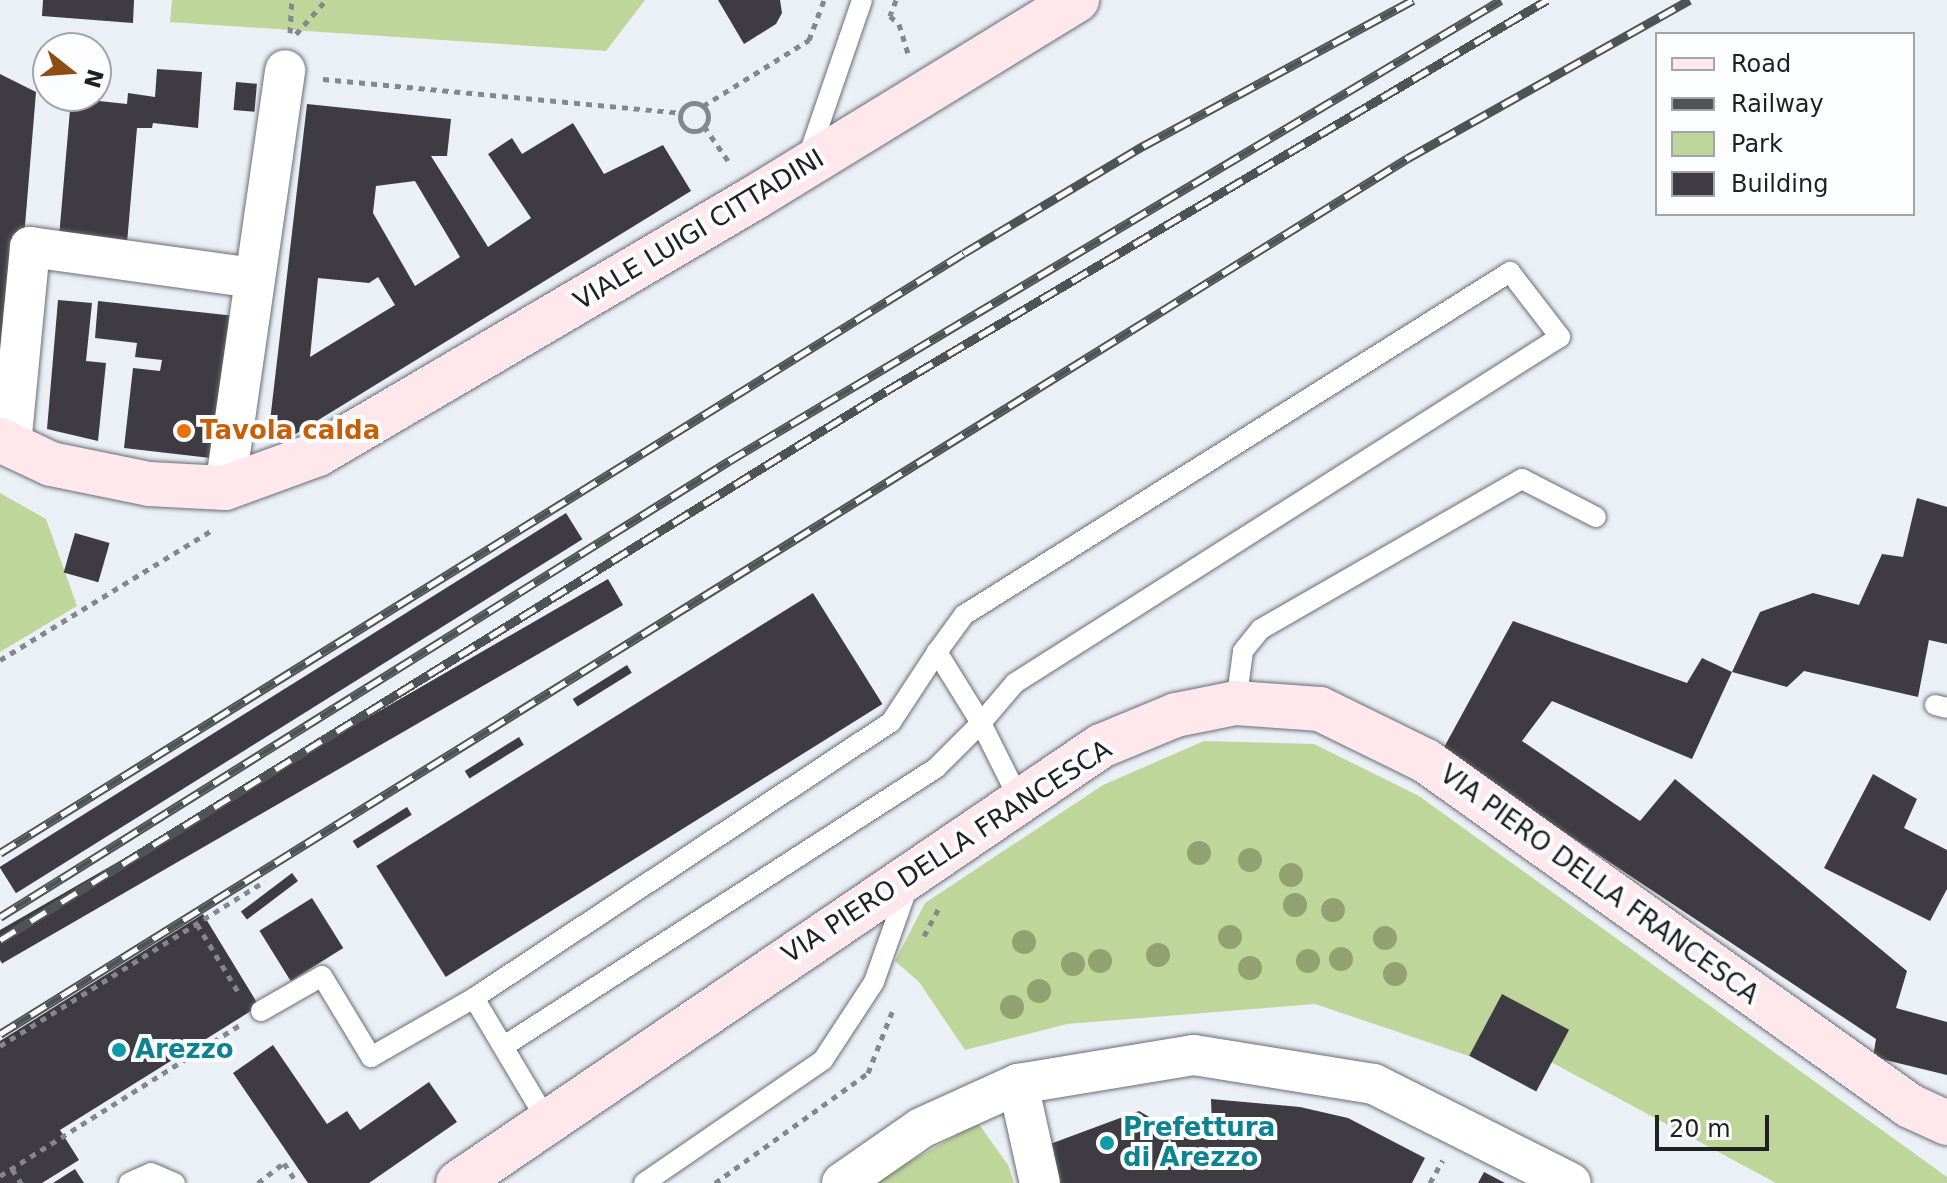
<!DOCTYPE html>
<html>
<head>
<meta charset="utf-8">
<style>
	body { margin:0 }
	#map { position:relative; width:1947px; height:1183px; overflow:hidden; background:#ebf0f7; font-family:"DejaVu Sans",sans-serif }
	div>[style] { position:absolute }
	.green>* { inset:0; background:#bed69a }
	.building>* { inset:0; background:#3e3c42; transform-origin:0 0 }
	.path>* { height:5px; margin-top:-2.5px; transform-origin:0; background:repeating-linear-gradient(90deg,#84888c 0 6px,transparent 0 12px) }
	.path>.ring { margin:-2.5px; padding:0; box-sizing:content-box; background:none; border:5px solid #84888c; border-radius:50% }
	.roads { filter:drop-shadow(0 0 2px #686d73) drop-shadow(0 0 2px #686d73) }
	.service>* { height:20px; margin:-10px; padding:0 10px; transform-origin:10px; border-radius:10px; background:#fff }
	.minor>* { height:40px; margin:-20px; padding:0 20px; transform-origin:20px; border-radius:20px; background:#fff }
	.secondary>* { height:44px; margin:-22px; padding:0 22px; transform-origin:22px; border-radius:22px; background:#fee8ec }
	.rail>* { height:9px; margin-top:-4.5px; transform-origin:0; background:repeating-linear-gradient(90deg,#fcfdff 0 18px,#505356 0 36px); box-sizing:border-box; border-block:2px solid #505356 }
	.trees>* { width:24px; height:24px; margin:-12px; border-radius:50%; background:#91a270 }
	.dots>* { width:22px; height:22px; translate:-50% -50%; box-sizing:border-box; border:4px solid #fcfdff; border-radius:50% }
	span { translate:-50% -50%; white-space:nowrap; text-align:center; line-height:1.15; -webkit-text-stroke:8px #fcfdff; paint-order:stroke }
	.street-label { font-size:26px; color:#1e2022 }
	.food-label { font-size:26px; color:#c56008; font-weight:700 }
	.left { translate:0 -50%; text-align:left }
	.culture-label { font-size:26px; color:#0d838f; font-weight:700 }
	.legend { position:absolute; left:1655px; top:32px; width:260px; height:184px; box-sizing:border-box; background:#fcfdff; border:2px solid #a3a5a7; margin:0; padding:10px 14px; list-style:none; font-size:24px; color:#1e2022 }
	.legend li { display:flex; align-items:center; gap:16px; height:40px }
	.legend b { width:40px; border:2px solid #a3a5a7 }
	.north { position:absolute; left:32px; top:32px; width:80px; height:80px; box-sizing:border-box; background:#fcfdff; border:2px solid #a3a5a7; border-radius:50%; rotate:107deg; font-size:22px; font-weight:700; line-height:32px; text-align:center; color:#1e2022 }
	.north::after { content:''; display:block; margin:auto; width:28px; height:36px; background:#8d4d15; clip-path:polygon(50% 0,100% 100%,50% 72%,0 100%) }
	.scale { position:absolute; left:1655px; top:1115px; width:114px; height:36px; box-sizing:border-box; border:4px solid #1e2022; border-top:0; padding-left:10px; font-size:24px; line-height:28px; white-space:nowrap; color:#1e2022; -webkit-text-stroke:6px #fcfdff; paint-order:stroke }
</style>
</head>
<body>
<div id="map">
	<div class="green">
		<div style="clip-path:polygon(172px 0,645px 0,606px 51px,170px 22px)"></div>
		<div style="clip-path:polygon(0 493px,46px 519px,77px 606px,0 652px)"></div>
		<div style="clip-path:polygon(1204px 741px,1314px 744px,1419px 796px,1947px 1177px,1947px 1183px,1776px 1183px,1551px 1062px,1568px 1030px,1502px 994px,1469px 1056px,1315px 1004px,1067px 1024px,965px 1050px,919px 982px,895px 961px,925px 903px,1103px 785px)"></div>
		<div style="clip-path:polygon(978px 1123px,1008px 1165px,1014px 1183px,872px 1183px)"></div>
	</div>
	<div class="building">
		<div style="clip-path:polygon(43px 0,134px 0,133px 23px,42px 16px)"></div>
		<div style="clip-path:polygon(718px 0,780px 0,782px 13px,776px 24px,744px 44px)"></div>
		<div style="clip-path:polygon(157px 69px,202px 72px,198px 128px,153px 123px,152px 128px,137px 128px,127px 243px,59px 237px,71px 98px,127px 104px,128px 93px,155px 97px)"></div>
		<div style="clip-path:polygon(0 74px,36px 92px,10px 408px,0 404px)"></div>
		<div style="left:236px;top:82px;width:21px;height:28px;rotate:5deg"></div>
		<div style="clip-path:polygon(evenodd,307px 104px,451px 119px,447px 156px,431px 156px,488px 247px,531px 218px,488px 154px,512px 138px,522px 154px,573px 123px,604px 174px,663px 145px,691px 191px,281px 443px,268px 438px,307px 104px,415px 181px,460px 257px,415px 286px,373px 213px,376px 186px,415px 181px,307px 104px,378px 277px,395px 305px,310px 357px,318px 278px,369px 283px,378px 277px)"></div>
		<div style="clip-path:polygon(58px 300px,92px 303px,86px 361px,106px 363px,98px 441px,47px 429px)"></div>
		<div style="clip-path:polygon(98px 301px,235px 316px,219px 459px,124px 448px,133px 368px,160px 371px,162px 360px,135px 357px,137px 343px,95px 338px)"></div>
		<div style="clip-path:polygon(1917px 498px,1947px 507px,1947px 644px,1929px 640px,1918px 697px,1804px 671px,1787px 687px,1732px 672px,1760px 612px,1813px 593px,1859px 605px,1882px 554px,1903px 557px)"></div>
		<div style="left:566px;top:513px;width:31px;height:668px;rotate:58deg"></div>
		<div style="left:75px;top:533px;width:36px;height:41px;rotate:16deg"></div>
		<div style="left:608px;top:579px;width:30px;height:717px;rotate:60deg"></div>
		<div style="left:813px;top:593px;width:131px;height:515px;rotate:58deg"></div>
		<div style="clip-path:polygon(1513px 621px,1687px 683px,1702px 658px,1732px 672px,1692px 759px,1552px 701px,1522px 741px,1640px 821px,1675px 779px,1907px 971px,1896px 1008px,1947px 1022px,1947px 1075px,1873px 1057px,1876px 1039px,1442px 751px)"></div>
		<div style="left:627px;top:665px;width:9px;height:64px;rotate:58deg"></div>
		<div style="left:519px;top:737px;width:9px;height:64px;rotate:58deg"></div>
		<div style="clip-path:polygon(1873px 774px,1917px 799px,1904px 828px,1947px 850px,1947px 889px,1930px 921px,1824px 868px)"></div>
		<div style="left:407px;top:807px;width:9px;height:64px;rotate:58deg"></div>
		<div style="left:292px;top:873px;width:10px;height:64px;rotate:53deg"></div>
		<div style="left:312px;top:898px;width:59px;height:62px;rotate:58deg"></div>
		<div style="clip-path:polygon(203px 914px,259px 1006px,60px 1130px,79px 1160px,42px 1183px,0 1183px,0 1041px)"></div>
		<div style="left:1502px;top:994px;width:76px;height:70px;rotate:28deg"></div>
		<div style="clip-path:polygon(273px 1045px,327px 1124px,347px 1111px,360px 1130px,429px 1082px,457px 1122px,369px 1183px,308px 1183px,233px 1073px)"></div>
		<div style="clip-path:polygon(1211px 1099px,1300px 1107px,1348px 1118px,1425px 1158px,1412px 1183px,1056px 1183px,1042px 1147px,1139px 1111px,1158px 1122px,1161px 1139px,1212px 1127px)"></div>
		<div style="clip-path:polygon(75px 1169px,84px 1183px,53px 1183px)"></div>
		<div style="clip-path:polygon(1484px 1172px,1505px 1183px,1478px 1183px)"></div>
	</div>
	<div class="path">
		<div style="left:896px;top:0;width:17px;rotate:111deg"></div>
		<div style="left:890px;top:16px;width:12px;rotate:42deg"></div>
		<div style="left:899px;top:24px;width:34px;rotate:73deg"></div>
		<div style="left:290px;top:33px;width:33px;rotate:-87deg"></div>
		<div style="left:296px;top:34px;width:45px;rotate:-48.6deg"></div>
		<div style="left:323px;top:79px;width:360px;rotate:5.4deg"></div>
		<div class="ring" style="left:680px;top:103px;width:23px;height:23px"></div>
		<div style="left:703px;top:106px;width:125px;rotate:-31.9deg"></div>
		<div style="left:809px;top:40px;width:43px;rotate:-69.4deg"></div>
		<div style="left:704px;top:126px;width:47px;rotate:55.3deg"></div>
		<div style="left:0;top:660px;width:251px;rotate:-31.5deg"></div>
		<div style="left:197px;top:924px;width:83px;rotate:58.8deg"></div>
		<div style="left:924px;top:936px;width:34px;rotate:-62deg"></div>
		<div style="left:0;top:1046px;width:312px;rotate:-31.9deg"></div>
		<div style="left:12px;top:1169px;width:17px;rotate:57deg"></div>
		<div style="left:0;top:1176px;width:284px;rotate:-32.2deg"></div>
		<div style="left:258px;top:1183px;width:33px;rotate:-38deg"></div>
		<div style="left:284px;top:1163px;width:24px;rotate:57deg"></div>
		<div style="left:715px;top:1183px;width:188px;rotate:-35.7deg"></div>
		<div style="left:868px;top:1073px;width:66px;rotate:-68.5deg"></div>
		<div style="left:1430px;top:1183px;width:26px;rotate:-61deg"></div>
	</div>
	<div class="roads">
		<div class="service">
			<div style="left:807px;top:160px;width:169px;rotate:-71deg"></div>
			<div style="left:937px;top:652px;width:46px;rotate:-53.9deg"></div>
			<div style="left:964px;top:615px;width:645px;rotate:-32.14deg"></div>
			<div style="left:1510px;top:272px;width:82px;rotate:52.4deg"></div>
			<div style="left:1560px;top:337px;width:646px;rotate:147.59deg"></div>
			<div style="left:1015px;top:683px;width:52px;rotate:130.4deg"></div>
			<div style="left:981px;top:723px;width:85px;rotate:63.4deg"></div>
			<div style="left:1236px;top:703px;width:52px;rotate:-82.3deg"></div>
			<div style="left:1243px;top:651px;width:28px;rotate:-51deg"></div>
			<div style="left:1261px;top:629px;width:301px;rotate:-29.9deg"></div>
			<div style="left:1522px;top:479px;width:83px;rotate:27.2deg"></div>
			<div style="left:1935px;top:705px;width:12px;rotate:14deg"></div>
			<div style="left:261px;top:1011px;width:70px;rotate:-29.8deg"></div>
			<div style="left:322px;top:976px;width:95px;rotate:58.8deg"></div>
			<div style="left:371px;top:1057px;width:119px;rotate:-29.8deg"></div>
			<div style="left:504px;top:1046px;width:514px;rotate:-32.76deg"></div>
			<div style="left:936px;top:768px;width:64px;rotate:-45deg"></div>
			<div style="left:981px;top:723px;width:84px;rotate:-121.8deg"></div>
			<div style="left:937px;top:652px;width:84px;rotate:123.3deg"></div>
			<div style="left:891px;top:722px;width:500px;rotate:146.5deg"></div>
			<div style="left:474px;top:998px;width:144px;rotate:59.2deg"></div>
			<div style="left:129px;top:1183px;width:24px;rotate:-24deg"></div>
			<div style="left:151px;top:1173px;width:26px;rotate:23deg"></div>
			<div style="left:644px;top:1183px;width:217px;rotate:-34.5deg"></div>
			<div style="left:823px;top:1060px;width:93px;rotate:-56.8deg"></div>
			<div style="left:874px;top:982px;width:105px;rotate:-70.5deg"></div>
		</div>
		<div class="minor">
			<div style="left:11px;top:445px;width:199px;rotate:-84.5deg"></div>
			<div style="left:30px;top:247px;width:226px;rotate:7.9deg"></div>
			<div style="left:225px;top:488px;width:422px;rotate:-81.8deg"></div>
			<div style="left:1018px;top:1084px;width:101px;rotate:77.5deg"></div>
			<div style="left:842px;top:1183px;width:96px;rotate:-34.8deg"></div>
			<div style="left:921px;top:1128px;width:107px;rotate:-24.4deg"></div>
			<div style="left:1018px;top:1084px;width:178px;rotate:-9.4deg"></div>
			<div style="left:1194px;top:1055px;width:182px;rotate:9.2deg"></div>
			<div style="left:1374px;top:1084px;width:220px;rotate:26.7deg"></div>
		</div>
		<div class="secondary">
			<div style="left:0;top:440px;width:56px;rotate:25.2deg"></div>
			<div style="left:51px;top:464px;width:100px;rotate:11.5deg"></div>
			<div style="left:149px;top:484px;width:76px;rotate:3deg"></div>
			<div style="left:225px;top:488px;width:99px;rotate:-20.1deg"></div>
			<div style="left:318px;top:454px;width:506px;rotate:-30.42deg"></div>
			<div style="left:754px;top:198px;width:379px;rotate:-31.5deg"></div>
			<div style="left:458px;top:1183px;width:777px;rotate:-34.2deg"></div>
			<div style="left:1101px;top:746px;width:81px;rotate:-22.5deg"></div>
			<div style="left:1176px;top:715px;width:61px;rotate:-11.3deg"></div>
			<div style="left:1236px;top:703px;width:84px;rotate:4.1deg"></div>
			<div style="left:1320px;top:709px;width:118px;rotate:26.1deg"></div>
			<div style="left:1426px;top:761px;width:594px;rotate:35.48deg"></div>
			<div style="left:1910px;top:1106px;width:41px;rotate:24.7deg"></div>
		</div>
	</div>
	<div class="rail">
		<div style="left:0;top:853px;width:1135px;rotate:-31.9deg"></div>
		<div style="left:964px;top:253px;width:209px;rotate:-30.9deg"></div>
		<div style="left:1143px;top:146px;width:307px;rotate:-28.4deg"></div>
		<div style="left:0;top:917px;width:860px;rotate:-32.03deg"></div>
		<div style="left:729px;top:461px;width:899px;rotate:-30.84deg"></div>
		<div style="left:0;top:940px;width:1042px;rotate:-31.78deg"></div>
		<div style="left:886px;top:391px;width:768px;rotate:-30.61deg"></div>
		<div style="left:0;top:1034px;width:1658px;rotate:-31.89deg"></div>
		<div style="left:1408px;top:158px;width:323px;rotate:-29.3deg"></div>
	</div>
	<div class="trees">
		<div style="left:1199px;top:853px"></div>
		<div style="left:1250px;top:860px"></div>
		<div style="left:1291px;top:875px"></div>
		<div style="left:1295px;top:905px"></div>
		<div style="left:1333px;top:910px"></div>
		<div style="left:1230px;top:937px"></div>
		<div style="left:1385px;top:938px"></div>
		<div style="left:1024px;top:942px"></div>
		<div style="left:1158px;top:955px"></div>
		<div style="left:1341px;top:959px"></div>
		<div style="left:1100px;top:961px"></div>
		<div style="left:1308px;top:961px"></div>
		<div style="left:1073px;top:964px"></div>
		<div style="left:1250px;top:968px"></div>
		<div style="left:1395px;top:974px"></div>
		<div style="left:1039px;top:991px"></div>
		<div style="left:1012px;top:1007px"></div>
	</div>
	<div class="dots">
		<div style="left:184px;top:431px;background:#e8710a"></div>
		<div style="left:119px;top:1050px;background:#0f9aa8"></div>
		<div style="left:1107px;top:1143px;background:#0f9aa8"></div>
	</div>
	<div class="street-label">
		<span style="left:699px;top:230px;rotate:-31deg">VIALE LUIGI CITTADINI</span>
		<span style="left:947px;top:852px;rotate:-33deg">VIA PIERO DELLA FRANCESCA</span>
		<span style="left:1599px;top:885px;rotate:36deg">VIA PIERO DELLA FRANCESCA</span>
	</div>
	<div class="food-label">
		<span class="left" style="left:200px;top:431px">Tavola calda</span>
	</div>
	<div class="culture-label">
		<span class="left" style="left:135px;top:1050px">Arezzo</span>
		<span class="left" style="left:1123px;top:1143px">Prefettura<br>di Arezzo</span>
	</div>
	<ul class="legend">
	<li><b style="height:10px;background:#fee8ec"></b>Road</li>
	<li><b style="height:10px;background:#505356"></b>Railway</li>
	<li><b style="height:22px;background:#bed69a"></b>Park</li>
	<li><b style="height:22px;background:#3e3c42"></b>Building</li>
	</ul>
	<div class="north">N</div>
	<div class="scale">20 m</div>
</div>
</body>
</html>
